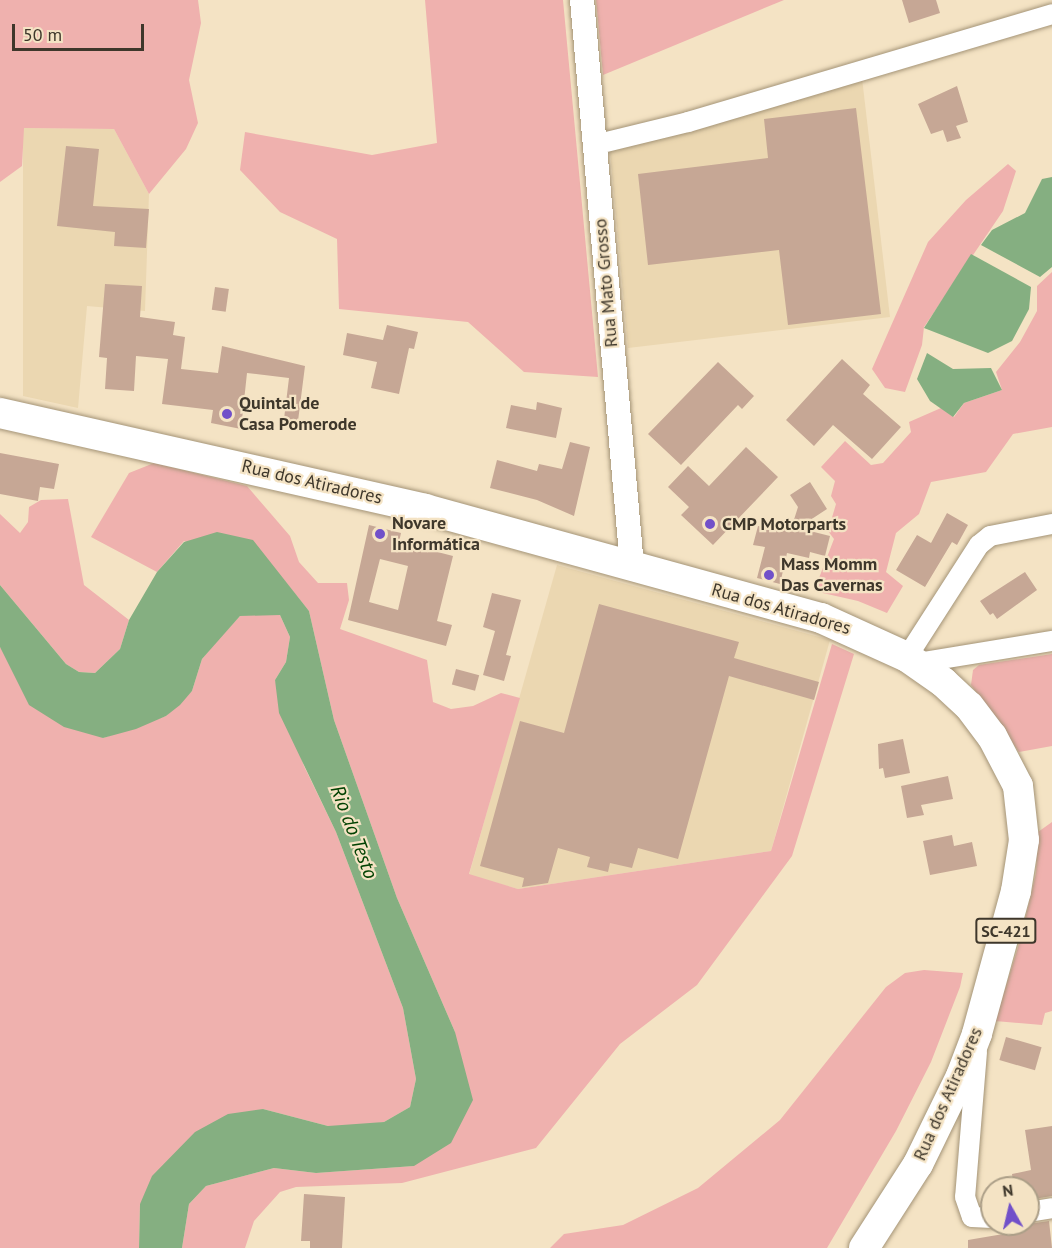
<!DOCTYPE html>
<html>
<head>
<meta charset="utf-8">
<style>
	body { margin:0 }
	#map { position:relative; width:1052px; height:1248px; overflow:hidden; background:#f4e3c4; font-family:"PT Sans",sans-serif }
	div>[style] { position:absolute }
	.built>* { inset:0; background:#ebd7b1 }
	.green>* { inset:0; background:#efb1ae }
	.water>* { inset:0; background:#85af81 }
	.building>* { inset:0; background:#c6a795; transform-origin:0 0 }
	.roads { filter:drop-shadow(0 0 2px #a49477) drop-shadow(0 0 2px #a49477) }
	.minor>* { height:20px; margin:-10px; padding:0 10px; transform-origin:10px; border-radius:10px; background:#fff }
	.tertiary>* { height:24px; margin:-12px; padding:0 12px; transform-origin:12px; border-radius:12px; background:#fff }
	.primary>* { height:30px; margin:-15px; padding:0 15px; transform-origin:15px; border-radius:15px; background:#fff }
	.dots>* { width:16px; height:16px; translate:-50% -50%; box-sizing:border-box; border:3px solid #f4e3c4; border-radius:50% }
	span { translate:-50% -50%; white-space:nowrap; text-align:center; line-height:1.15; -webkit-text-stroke:4.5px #f4e3c4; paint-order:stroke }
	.shield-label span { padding:2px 4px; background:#f4e3c4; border:2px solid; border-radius:4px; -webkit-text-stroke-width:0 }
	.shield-label { font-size:16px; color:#3e372b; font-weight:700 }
	.street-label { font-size:18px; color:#3e372b }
	.poi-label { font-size:18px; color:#3e372b; font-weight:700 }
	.left { translate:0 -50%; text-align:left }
	.water-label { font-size:20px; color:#024202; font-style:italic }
	.north { position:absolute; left:980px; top:1176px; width:60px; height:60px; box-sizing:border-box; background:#f4e3c4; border:2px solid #ab9e87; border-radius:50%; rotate:352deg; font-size:16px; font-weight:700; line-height:24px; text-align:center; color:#3e372b }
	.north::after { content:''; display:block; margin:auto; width:21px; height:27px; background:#7150c9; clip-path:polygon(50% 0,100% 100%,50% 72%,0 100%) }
	.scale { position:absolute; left:12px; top:24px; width:132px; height:27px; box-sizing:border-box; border:3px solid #3e372b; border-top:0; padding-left:8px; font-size:18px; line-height:21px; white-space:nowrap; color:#3e372b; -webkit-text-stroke:4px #f4e3c4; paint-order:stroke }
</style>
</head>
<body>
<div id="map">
	<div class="built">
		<div style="clip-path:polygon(862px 78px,890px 317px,628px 348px,610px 151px)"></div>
		<div style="clip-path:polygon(23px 128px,114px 129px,149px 194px,145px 311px,87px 306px,78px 408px,23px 396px)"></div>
		<div style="clip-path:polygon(557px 565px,830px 640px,771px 851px,518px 889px,469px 875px)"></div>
	</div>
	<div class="green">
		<div style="clip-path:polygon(0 0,198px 0,201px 23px,189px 80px,198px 123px,186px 149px,149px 194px,114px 129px,24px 128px,22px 166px,0 182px)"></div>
		<div style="clip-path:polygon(425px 0,563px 0,598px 377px,524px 372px,468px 322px,339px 309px,337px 239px,280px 212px,240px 170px,245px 132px,372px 155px,437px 143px)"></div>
		<div style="clip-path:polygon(596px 0,784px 0,603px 75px)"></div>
		<div style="clip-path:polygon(1008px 164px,1016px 171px,1003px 211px,924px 327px,922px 345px,905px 392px,885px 388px,872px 369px,928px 242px,966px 200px)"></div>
		<div style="clip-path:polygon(1052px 272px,1052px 427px,1013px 434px,986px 472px,931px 482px,919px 514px,896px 533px,886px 572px,903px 586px,887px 613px,858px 601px,814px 591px,834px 539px,828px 531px,836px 504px,831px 496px,835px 481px,821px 467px,845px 441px,871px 465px,883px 463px,911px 432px,909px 422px,941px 408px,954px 417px,964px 403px,1002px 390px,996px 372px,1020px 342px,1037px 311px,1037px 286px)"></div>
		<div style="clip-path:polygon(154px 463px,247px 486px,290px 536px,299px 562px,318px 583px,347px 583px,349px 600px,340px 629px,427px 660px,433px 702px,451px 709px,473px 706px,501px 693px,520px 698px,469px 874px,518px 889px,771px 851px,832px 644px,854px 654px,792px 856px,697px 985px,620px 1044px,536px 1148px,402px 1183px,296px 1187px,280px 1192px,254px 1221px,245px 1248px,182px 1248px,189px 1204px,206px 1186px,274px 1168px,316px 1173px,414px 1166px,455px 1032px,397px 898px,334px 720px,309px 611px,284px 580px,184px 541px,157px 572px,91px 537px,129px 473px)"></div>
		<div style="clip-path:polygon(68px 499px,84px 585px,129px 620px,120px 649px,95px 673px,79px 672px,66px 664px,0 585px,0 514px,20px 533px,28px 522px,29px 507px,41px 500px)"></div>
		<div style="clip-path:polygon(258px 613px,280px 615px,290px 637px,286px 662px,275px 680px,304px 766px,336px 832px,403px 1008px,416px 1079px,410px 1107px,384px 1122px,358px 1127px,328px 1126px,263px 1109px,140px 1204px,139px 1248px,0 1248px,0 647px,103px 738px,166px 716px,192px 691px,202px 659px,216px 642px,240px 616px)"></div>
		<div style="clip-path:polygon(1052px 654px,1052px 746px,1019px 752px,971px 685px,973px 670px,979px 665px)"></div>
		<div style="clip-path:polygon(1052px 822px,1052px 1011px,1045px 1013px,1042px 1025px,995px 1021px,1020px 941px,1036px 873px,1038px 832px)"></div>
		<div style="clip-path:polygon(924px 970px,963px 973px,960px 987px,931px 1062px,896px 1131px,827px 1248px,550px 1248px,564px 1234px,623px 1225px,698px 1188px,780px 1120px,886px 987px,905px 973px)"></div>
	</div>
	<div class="water">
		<div style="clip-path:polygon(1052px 177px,1052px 267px,1040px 277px,981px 245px,992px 230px,1025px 213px,1042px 179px)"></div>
		<div style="clip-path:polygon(971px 254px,1031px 287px,1029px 309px,1012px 341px,988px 353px,924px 328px)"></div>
		<div style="clip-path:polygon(927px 353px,953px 369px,991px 368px,1002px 390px,964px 403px,953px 417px,930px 401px,917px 379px)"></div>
		<div style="clip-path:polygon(217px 532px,253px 540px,309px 611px,334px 720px,397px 898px,455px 1032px,473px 1100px,451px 1143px,414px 1166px,316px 1173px,274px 1168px,206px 1186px,189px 1204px,182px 1248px,139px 1248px,140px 1204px,152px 1176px,195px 1132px,228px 1114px,263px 1109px,328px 1126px,384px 1122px,410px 1107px,416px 1079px,403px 1008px,336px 832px,279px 713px,275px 680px,286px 662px,290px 637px,280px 615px,240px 616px,202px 659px,192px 691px,180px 705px,166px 716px,136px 729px,103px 738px,64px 727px,29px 705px,0 647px,0 585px,66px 664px,79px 672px,95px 673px,120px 649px,129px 620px,157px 572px,184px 542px)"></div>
	</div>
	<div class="building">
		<div style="clip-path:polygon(902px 0,936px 0,940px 13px,909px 23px)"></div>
		<div style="clip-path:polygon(957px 86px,968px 122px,956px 126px,961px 138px,947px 142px,943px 130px,931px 134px,918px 104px)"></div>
		<div style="clip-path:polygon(856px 108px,881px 314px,788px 325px,779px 250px,648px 265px,638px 174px,768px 158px,764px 119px)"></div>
		<div style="clip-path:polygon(66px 146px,99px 149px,93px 206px,149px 209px,146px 248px,114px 246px,115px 232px,57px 226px)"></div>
		<div style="clip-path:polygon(105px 284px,142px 286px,140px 317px,175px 322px,173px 335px,185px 337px,181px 369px,218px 373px,222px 346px,305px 366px,298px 421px,284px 419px,289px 378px,247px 373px,241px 429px,211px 423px,213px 410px,162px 404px,168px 359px,136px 356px,134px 391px,105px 389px,107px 358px,99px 357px)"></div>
		<div style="left:215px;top:287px;width:14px;height:23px;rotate:8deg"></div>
		<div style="clip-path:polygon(387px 325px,418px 332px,414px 349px,409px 348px,399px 394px,371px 388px,377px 362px,343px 355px,347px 333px,383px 340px)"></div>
		<div style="clip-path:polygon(842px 359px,870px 385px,863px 394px,901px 427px,872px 459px,833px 425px,814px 446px,786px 420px)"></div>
		<div style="clip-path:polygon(718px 362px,754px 396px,742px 409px,738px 405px,681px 465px,648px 434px)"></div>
		<div style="clip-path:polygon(537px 402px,562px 408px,556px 438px,506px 428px,511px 405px,536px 410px)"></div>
		<div style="clip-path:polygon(570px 442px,590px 447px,574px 516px,537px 500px,490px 488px,497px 460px,537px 471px,539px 464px,562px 469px)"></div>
		<div style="clip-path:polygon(746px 447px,778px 477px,713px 545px,681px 515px,689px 507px,668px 487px,688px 466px,709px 486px)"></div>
		<div style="clip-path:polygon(0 453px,59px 464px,54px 489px,40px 487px,38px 501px,0 494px)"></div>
		<div style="clip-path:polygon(810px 482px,827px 509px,798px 528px,830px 536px,825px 556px,810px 552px,809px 558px,787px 553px,780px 584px,757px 578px,765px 547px,753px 545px,758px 526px,772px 529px,773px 522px,792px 526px,798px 507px,790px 495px)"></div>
		<div style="clip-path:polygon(947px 513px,968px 525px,957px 545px,952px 542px,925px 587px,896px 570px,917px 535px,931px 543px)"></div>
		<div style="clip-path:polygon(evenodd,369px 525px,401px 533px,399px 542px,453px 556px,437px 621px,452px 625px,446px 646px,348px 620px,369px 525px,380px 559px,408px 566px,398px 610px,369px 602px,380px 559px)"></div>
		<div style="clip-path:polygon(1025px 572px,1037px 590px,997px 619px,993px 613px,990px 615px,980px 601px)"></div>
		<div style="clip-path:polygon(492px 593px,521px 600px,506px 655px,511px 656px,504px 681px,483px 675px,495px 631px,483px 627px)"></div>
		<div style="clip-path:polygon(599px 604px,739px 642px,734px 658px,819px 682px,814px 700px,729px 676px,678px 859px,638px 848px,632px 868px,610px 863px,608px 872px,587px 867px,590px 857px,558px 848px,548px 883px,522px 887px,524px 878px,480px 866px,520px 721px,564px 733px)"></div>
		<div style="left:456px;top:669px;width:24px;height:16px;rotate:15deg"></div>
		<div style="clip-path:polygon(903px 739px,910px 773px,885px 778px,883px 768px,879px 769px,878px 744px)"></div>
		<div style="clip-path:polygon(948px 776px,953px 799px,921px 805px,924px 815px,907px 818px,901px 786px)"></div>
		<div style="clip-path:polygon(952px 835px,954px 846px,972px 842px,977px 866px,930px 875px,923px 841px)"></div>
		<div style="left:1006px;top:1037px;width:37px;height:24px;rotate:16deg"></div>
		<div style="clip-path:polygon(1052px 1126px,1052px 1196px,1028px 1200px,1028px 1188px,1014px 1188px,1012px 1174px,1031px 1170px,1025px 1130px)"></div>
		<div style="clip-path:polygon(304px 1194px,345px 1197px,342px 1248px,310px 1248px,310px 1241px,301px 1241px)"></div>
		<div style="clip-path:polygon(1049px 1221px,1052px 1248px,968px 1248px,968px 1240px,1021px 1231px,1028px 1224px)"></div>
	</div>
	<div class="roads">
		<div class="minor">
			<div style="left:594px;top:145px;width:97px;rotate:-13.7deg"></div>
			<div style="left:688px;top:122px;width:380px;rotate:-16.5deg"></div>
			<div style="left:907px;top:657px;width:133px;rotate:-57.3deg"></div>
			<div style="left:979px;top:545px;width:14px;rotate:-39deg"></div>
			<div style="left:990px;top:536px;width:63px;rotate:-11deg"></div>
			<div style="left:917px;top:663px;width:137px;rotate:-9.3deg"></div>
			<div style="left:977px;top:1052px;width:145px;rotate:94.7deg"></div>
			<div style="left:965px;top:1197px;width:21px;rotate:71deg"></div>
			<div style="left:972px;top:1217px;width:20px;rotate:3deg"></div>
			<div style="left:1028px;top:1212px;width:24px;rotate:-9deg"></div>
		</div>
		<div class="tertiary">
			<div style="left:582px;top:0;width:568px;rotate:84.95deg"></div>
		</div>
		<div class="primary">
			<div style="left:0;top:413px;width:436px;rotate:12.7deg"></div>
			<div style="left:425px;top:509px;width:411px;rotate:15.4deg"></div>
			<div style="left:821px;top:618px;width:94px;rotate:24.4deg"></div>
			<div style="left:907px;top:657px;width:44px;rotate:34.8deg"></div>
			<div style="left:943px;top:682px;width:35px;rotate:43deg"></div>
			<div style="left:969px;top:706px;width:38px;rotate:53deg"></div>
			<div style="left:992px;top:736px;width:56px;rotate:62.5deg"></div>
			<div style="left:1018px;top:786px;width:54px;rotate:83.7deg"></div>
			<div style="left:1024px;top:840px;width:52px;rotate:98.9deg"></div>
			<div style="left:1016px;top:891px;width:148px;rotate:105.3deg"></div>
			<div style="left:977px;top:1034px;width:45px;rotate:110.9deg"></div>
			<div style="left:961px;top:1076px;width:98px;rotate:116deg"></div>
			<div style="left:918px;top:1164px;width:100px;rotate:122.7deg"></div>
		</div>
	</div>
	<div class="dots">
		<div style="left:227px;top:414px;background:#7150c9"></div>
		<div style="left:710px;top:524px;background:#7150c9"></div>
		<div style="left:380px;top:534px;background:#7150c9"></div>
		<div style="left:769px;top:575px;background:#7150c9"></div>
	</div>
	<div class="shield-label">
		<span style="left:1006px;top:931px">SC-421</span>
	</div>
	<div class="street-label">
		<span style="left:606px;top:283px;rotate:-95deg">Rua Mato Grosso</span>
		<span style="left:312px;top:482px;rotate:13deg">Rua dos Atiradores</span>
		<span style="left:781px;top:609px;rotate:16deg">Rua dos Atiradores</span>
		<span style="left:948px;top:1094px;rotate:-66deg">Rua dos Atiradores</span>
	</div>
	<div class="poi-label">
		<span class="left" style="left:239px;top:414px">Quintal de<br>Casa Pomerode</span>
		<span class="left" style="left:392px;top:534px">Novare<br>Informática</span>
		<span class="left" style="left:722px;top:524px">CMP Motorparts</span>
		<span class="left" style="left:781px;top:575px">Mass Momm<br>Das Cavernas</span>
	</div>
	<div class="water-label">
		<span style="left:354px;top:832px;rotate:69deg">Rio do Testo</span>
	</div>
	<div class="north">N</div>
	<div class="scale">50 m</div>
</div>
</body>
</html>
